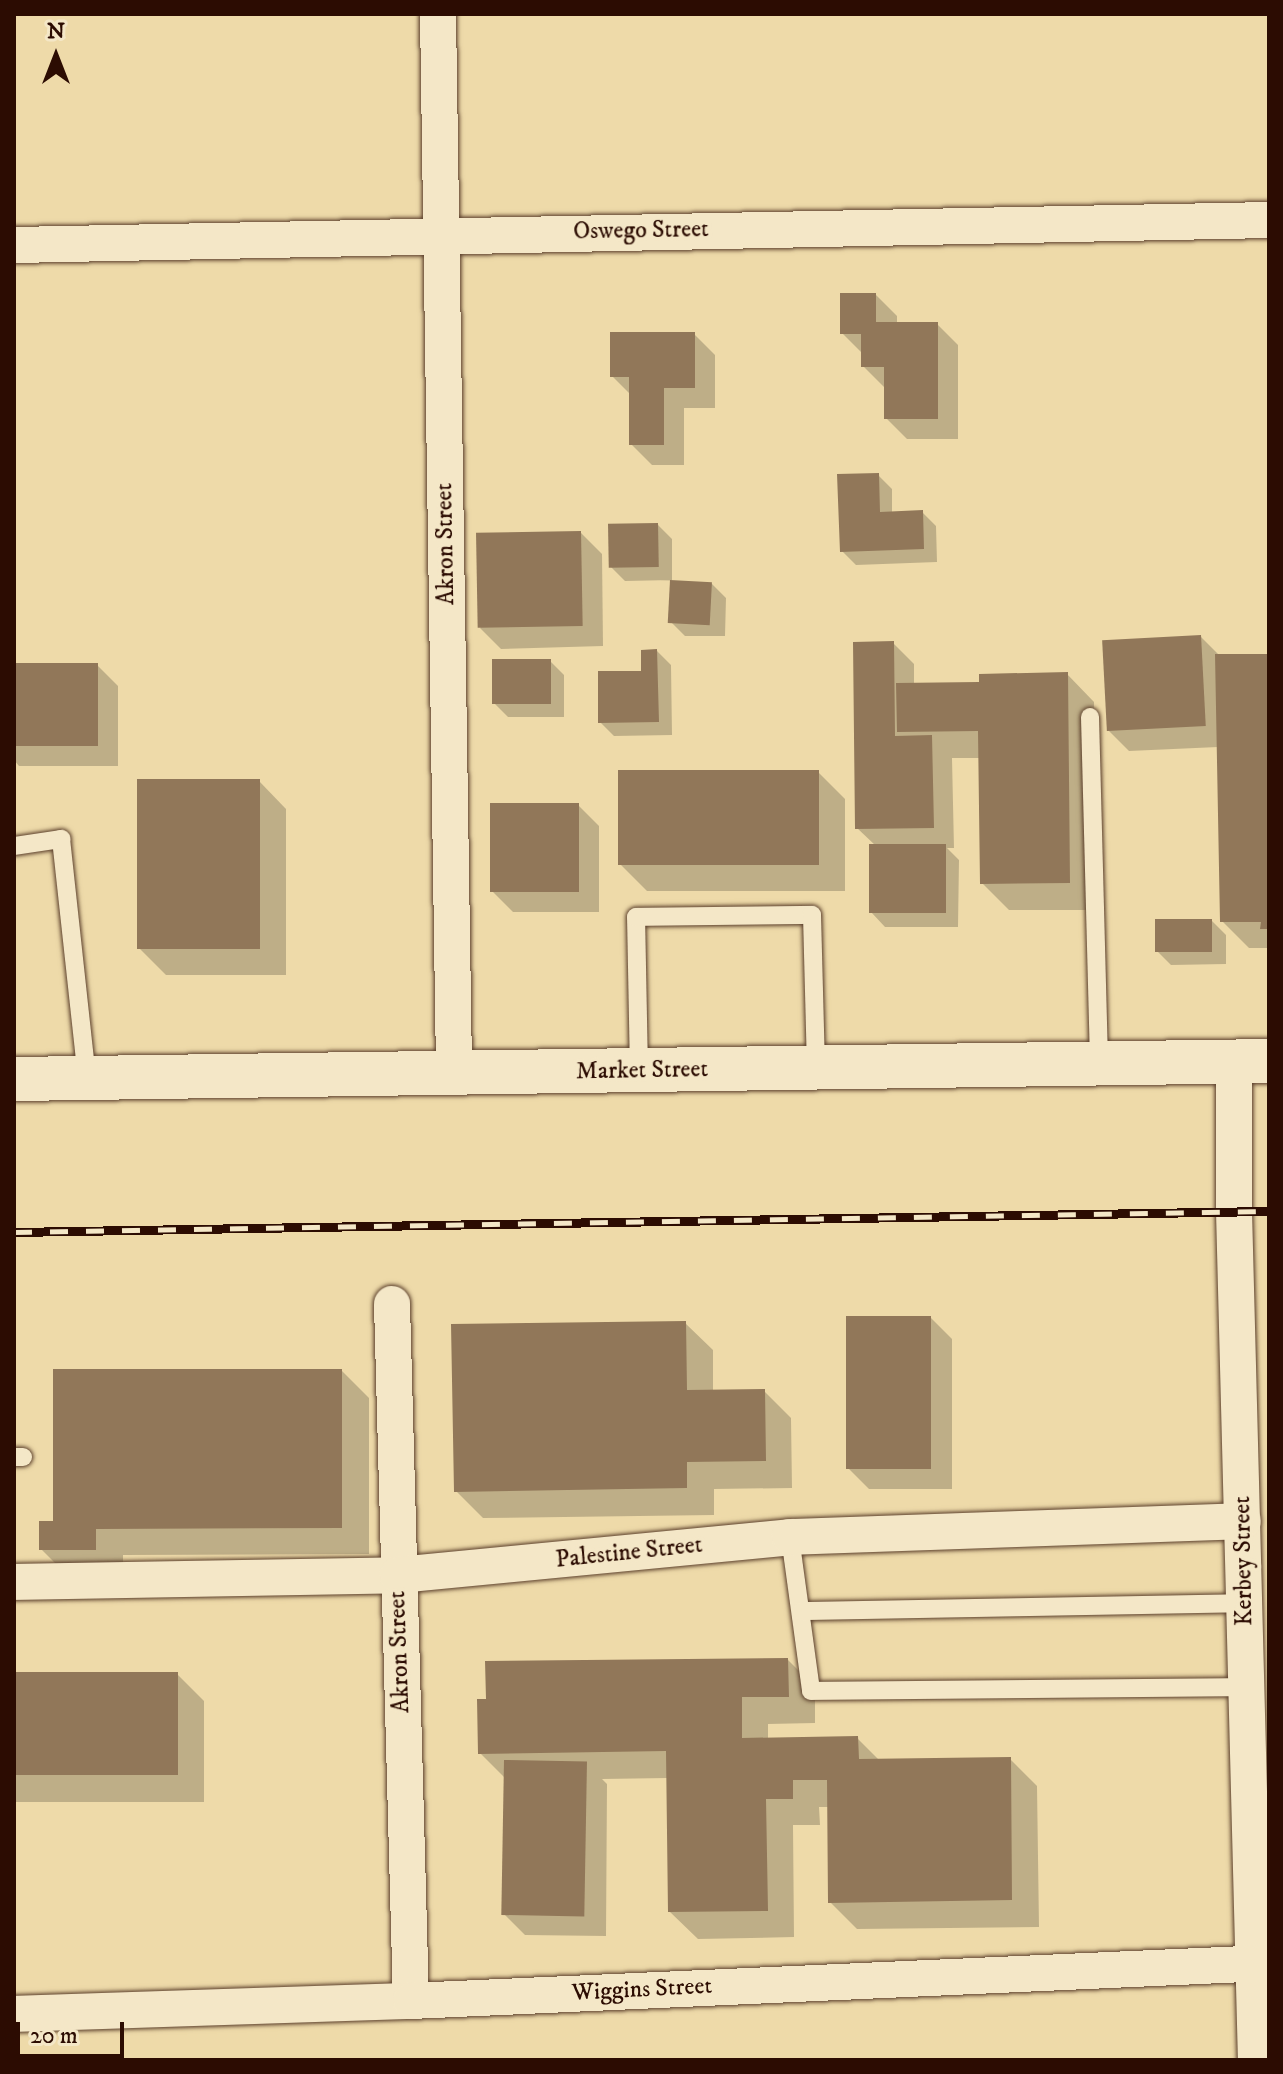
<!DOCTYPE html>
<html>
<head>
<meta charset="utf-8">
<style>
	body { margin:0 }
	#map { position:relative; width:1283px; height:2074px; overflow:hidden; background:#eedaa9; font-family:"IM FELL DW Pica",serif }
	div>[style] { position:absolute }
	.shadow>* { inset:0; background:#0003 }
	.building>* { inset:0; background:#917759; transform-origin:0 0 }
	.roads { filter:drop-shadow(0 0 2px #5c402c) drop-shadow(0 0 2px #5c402c) }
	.lane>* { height:18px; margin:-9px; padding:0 9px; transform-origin:9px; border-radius:9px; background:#f4e7c7 }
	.street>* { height:36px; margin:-18px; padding:0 18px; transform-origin:18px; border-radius:18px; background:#f4e7c7 }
	.secondary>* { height:44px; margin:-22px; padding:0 22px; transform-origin:22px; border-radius:22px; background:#f4e7c7 }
	.rail>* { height:9px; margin-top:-4.5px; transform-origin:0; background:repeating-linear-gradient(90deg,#f4e7c7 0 18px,#2c0c02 0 36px); box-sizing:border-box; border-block:2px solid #2c0c02 }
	span { translate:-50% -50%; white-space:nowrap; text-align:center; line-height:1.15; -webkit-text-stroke:7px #f4e7c7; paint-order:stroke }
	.street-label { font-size:24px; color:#2c0c02 }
	.frame { position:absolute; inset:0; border:16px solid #2c0c02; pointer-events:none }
	.north { position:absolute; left:16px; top:16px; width:80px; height:80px; -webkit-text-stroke:6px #f4e7c7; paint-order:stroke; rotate:0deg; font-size:22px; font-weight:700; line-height:32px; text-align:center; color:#2c0c02 }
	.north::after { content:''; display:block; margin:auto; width:28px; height:36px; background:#2c0c02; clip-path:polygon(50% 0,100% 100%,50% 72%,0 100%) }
	.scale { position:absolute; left:16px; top:2022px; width:108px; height:36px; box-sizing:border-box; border:4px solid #2c0c02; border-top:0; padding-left:10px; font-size:24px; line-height:28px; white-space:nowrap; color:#2c0c02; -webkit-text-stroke:6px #f4e7c7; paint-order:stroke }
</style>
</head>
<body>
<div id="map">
	<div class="shadow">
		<div style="clip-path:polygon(876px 295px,897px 316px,897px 324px,937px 324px,958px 345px,958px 439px,907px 439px,886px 418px,884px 387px,863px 366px,863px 354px,842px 333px)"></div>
		<div style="clip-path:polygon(694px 334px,715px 355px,715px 408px,684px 408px,684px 465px,652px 465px,631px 444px,631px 395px,612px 376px)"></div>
		<div style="clip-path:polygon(878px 475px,892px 489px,892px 513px,922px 512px,936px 526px,937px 562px,856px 565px,842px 551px)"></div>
		<div style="clip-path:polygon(658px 525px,672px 539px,672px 583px,712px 584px,726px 598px,725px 636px,685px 636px,671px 622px,672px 580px,625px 581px,611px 567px)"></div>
		<div style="clip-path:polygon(581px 533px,602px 554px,603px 646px,501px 649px,480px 628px)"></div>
		<div style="clip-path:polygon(1201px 637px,1220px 656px,1269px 656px,1269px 948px,1249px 948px,1222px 921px,1218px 747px,1129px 751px,1108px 730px)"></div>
		<div style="clip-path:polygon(893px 643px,914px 664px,914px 684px,981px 684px,1067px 674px,1094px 702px,1096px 910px,1009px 910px,982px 883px,980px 758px,952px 758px,954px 848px,947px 848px,959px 860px,958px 927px,885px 927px,871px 912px,876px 846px,857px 828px)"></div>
		<div style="clip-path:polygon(657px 651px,671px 665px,672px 735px,614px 736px,600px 722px,643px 673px)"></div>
		<div style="clip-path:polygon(550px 661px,564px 675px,564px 717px,508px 717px,494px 703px)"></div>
		<div style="clip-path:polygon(14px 665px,97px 665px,118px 686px,118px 766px,19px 766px,14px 760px)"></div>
		<div style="clip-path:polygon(818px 772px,845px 799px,845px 891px,647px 891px,620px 864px)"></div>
		<div style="clip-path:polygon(259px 781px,286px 809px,286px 975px,166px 975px,139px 948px)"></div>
		<div style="clip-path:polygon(578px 805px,599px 826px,599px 912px,513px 912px,492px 891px)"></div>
		<div style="clip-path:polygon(1212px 921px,1226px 935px,1226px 964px,1171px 965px,1157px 951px)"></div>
		<div style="clip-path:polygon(931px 1318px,952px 1339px,952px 1489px,869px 1489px,848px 1468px)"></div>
		<div style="clip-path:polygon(685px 1323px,713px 1350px,713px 1392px,764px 1391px,791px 1418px,792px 1488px,714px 1489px,714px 1515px,483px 1518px,456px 1491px)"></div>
		<div style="clip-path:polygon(342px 1371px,369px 1398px,369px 1554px,123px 1555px,123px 1576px,68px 1576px,41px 1549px)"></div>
		<div style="clip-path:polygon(788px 1660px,815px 1687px,815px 1723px,768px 1724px,768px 1739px,857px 1738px,879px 1760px,1010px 1759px,1037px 1786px,1039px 1927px,857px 1929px,830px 1902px,829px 1807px,819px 1807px,820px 1825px,793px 1825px,794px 1937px,698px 1939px,670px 1912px,668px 1778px,602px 1779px,607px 1784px,606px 1936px,525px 1935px,504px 1914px,506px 1779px,480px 1753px)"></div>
		<div style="clip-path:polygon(14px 1674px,177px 1674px,204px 1701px,204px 1802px,14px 1802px)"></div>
	</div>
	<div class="building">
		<div style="clip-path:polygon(840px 293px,876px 293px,876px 322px,938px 322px,938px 419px,884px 419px,884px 367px,861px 367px,861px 334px,840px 334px)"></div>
		<div style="clip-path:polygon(610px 332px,695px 332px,695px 388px,664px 388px,664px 445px,629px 445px,629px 377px,610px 377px)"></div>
		<div style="clip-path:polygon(879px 473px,880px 512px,923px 510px,924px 549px,840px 552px,837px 474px)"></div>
		<div style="left:658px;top:523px;width:44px;height:50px;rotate:89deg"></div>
		<div style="left:581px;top:531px;width:95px;height:105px;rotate:89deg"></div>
		<div style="left:670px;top:580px;width:42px;height:43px;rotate:3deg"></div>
		<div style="left:1201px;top:635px;width:91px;height:99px;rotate:87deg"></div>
		<div style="clip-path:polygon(894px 641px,895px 736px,932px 735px,934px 828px,855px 829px,853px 642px)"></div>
		<div style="clip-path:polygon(657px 649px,659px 722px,598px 723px,598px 671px,641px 671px,641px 650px)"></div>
		<div style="clip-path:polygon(1215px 654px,1269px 654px,1269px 929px,1260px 929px,1261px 922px,1220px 922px)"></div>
		<div style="left:492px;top:659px;width:59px;height:45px"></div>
		<div style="left:14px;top:663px;width:84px;height:83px"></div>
		<div style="clip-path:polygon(1068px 672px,1070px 883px,980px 884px,978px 731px,897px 732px,896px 683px,979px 682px,979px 674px)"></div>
		<div style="left:618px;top:770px;width:201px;height:95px"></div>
		<div style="left:137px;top:779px;width:123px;height:170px"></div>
		<div style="left:490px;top:803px;width:89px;height:89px"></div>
		<div style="left:869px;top:844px;width:77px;height:69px"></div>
		<div style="left:1155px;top:919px;width:57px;height:33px"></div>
		<div style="left:846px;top:1316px;width:85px;height:153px"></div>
		<div style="clip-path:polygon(686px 1321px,687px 1390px,765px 1389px,766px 1461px,687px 1462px,687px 1488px,454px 1492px,451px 1324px)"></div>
		<div style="clip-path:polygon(53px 1369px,342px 1369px,342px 1528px,96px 1529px,96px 1550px,39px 1550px,39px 1521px,53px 1521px)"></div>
		<div style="clip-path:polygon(788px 1658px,789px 1697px,742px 1697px,742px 1738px,858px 1736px,859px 1759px,1011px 1757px,1012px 1900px,828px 1903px,827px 1780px,793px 1780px,793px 1799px,766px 1799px,768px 1911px,668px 1912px,666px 1751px,478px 1754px,477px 1699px,486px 1699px,485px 1661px)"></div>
		<div style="left:14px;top:1672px;width:164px;height:103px"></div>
		<div style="left:504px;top:1760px;width:83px;height:155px;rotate:1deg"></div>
	</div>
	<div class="roads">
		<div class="lane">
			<div style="left:1090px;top:717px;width:347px;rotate:88.5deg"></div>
			<div style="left:14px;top:846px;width:48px;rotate:-8.5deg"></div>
			<div style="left:61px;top:839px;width:239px;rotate:83.8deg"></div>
			<div style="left:639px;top:1071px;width:154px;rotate:-91.1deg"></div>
			<div style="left:636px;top:917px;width:176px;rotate:-0.7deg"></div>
			<div style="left:812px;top:915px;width:153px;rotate:88.5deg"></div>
			<div style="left:14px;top:1457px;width:9px"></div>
			<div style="left:790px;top:1537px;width:155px;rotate:82.2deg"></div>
			<div style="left:811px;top:1691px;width:437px;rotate:-0.5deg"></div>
			<div style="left:802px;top:1611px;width:443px;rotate:-1deg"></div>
		</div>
		<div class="street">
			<div style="left:438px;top:14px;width:1059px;rotate:89.13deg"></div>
			<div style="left:14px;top:245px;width:1255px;rotate:-1.14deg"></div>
			<div style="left:1234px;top:1062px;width:149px;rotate:90deg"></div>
			<div style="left:1234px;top:1211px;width:849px;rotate:88.52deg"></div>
			<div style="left:392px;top:1304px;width:697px;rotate:88.44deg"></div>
			<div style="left:14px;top:1582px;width:384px;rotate:-1deg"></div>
			<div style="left:398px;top:1575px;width:394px;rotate:-5.5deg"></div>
			<div style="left:790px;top:1537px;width:453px;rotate:-2deg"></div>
			<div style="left:14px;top:2014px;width:397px;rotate:-1.9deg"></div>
			<div style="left:411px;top:2001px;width:859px;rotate:-2.54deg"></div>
		</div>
		<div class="secondary">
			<div style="left:14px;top:1079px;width:1255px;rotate:-0.82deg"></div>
		</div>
	</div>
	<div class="rail">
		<div style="left:14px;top:1232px;width:1255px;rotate:-0.96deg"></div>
	</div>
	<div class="street-label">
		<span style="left:641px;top:231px;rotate:-1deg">Oswego Street</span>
		<span style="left:446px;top:544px;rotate:-91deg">Akron Street</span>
		<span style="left:642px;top:1071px;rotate:-1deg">Market Street</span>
		<span style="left:629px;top:1553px;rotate:-6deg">Palestine Street</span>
		<span style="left:1244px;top:1561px;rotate:-91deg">Kerbey Street</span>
		<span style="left:400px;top:1652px;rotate:-92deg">Akron Street</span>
		<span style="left:642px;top:1990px;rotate:-3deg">Wiggins Street</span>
	</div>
	<div class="frame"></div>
	<div class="north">N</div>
	<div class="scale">20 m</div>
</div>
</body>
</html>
